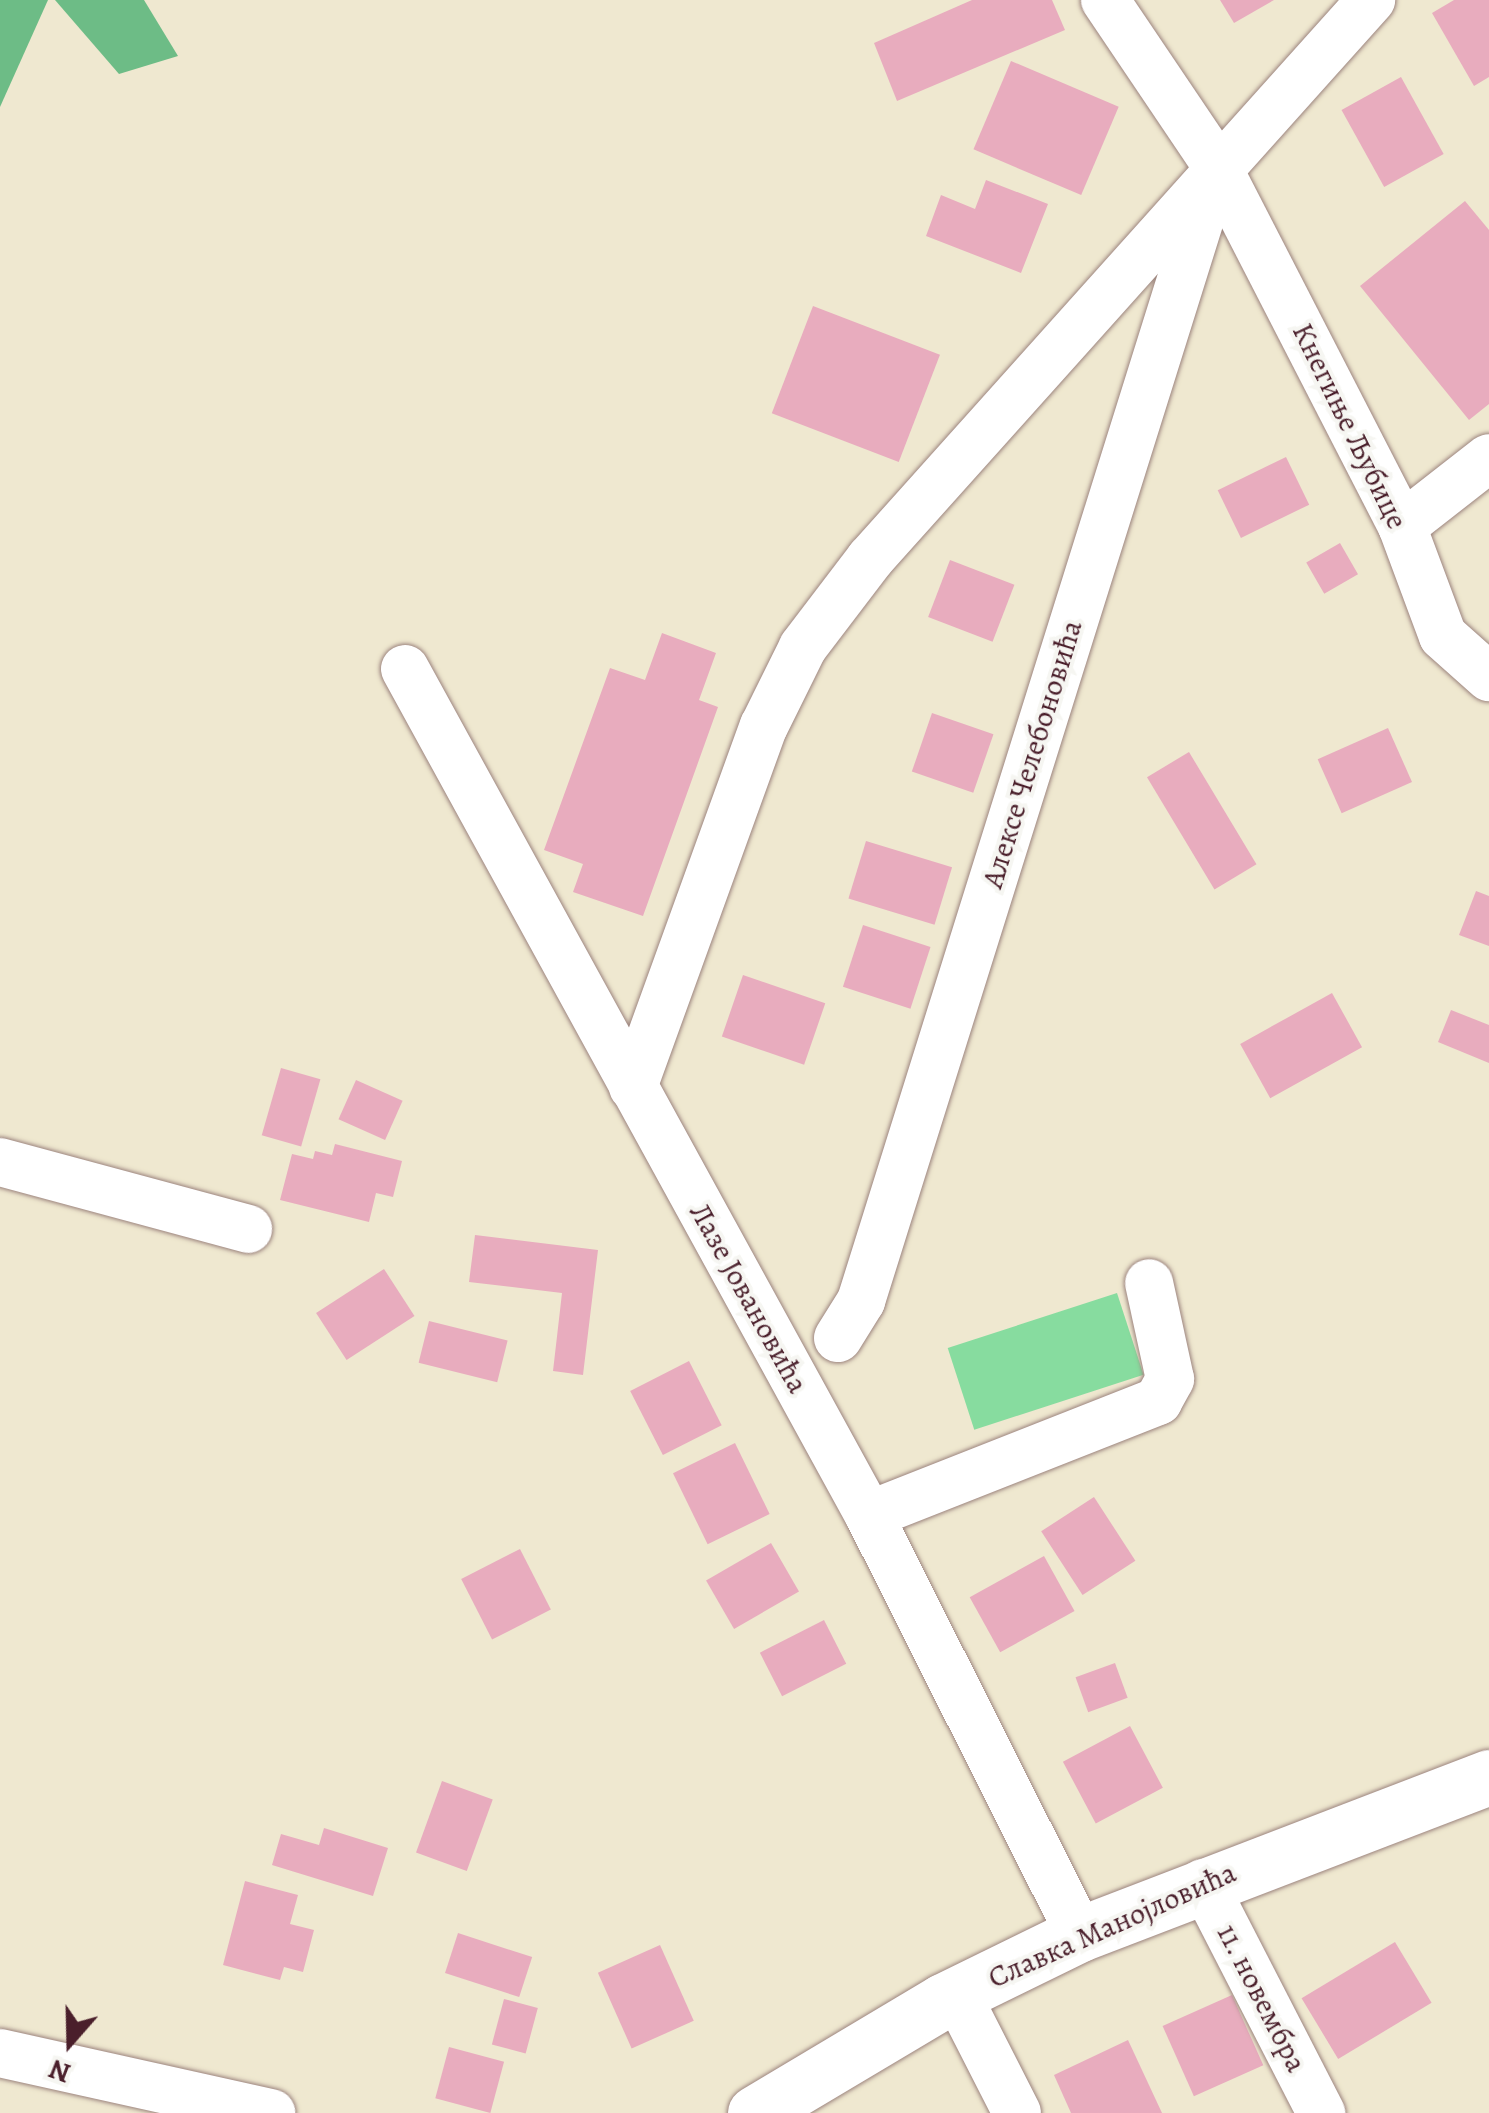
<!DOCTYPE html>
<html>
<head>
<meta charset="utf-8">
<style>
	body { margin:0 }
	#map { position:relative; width:1489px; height:2113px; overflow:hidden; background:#efe8d0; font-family:Alegreya,serif }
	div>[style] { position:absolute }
	.green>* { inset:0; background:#87dc9f; transform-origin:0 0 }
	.forest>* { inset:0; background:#6dbc86 }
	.building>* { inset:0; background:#e8acbe; transform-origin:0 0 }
	.roads { filter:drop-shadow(0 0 2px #9c847e) drop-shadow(0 0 2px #9c847e) }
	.minor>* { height:48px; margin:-24px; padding:0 24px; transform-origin:24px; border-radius:24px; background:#fff }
	.major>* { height:55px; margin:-27.5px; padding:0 27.5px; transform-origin:27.5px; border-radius:27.5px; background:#fff }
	span { translate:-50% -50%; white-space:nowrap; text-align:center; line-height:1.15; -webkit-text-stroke:8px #f6f6f2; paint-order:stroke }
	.street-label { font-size:30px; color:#4a1f2b }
	.north { position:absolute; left:20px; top:1993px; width:100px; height:100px; -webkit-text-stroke:8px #f6f6f2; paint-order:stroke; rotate:200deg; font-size:28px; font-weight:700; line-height:40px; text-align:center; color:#4a1f2b }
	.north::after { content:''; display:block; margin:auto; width:35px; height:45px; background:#4a1f2b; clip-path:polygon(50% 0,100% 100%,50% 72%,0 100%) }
</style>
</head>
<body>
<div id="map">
	<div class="green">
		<div style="left:1117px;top:1293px;width:86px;height:178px;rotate:72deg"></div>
	</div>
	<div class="forest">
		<div style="clip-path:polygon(0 0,48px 0,0 107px)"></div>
		<div style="clip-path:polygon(55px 0,144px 0,178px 56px,119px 74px)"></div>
	</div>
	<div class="building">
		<div style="clip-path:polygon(972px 0,1052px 0,1065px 30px,897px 101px,874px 43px)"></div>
		<div style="clip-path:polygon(1220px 0,1274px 0,1234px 23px)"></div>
		<div style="clip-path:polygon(1454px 0,1489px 0,1489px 77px,1474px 86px,1432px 13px)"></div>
		<div style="left:1011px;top:61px;width:117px;height:96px;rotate:23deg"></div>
		<div style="left:1401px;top:77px;width:88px;height:68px;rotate:61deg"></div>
		<div style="clip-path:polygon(986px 180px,1048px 204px,1021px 273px,926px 236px,941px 195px,975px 209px)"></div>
		<div style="clip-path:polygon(1465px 201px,1489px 230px,1489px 404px,1469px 420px,1360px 286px)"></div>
		<div style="left:813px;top:306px;width:136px;height:115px;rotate:21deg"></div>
		<div style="left:1286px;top:457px;width:53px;height:76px;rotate:64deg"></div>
		<div style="left:1340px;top:543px;width:36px;height:39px;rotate:60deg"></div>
		<div style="left:950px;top:560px;width:69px;height:61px;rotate:21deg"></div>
		<div style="clip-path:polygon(662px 633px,716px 653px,699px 700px,718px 707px,643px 916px,573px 892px,583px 864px,544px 850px,610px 668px,645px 680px)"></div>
		<div style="left:932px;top:713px;width:65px;height:62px;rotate:19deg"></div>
		<div style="left:1388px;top:728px;width:59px;height:77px;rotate:66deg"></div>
		<div style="left:1189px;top:752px;width:131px;height:49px;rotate:59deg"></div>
		<div style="left:866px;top:841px;width:90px;height:60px;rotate:17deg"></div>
		<div style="clip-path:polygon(1476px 891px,1489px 896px,1489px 946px,1459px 935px)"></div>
		<div style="left:863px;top:925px;width:71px;height:65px;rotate:18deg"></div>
		<div style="left:743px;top:975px;width:87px;height:65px;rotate:19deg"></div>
		<div style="left:1332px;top:993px;width:62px;height:105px;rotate:61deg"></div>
		<div style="clip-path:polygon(1451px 1010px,1489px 1025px,1489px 1063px,1438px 1042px)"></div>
		<div style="left:281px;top:1068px;width:41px;height:70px;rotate:16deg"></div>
		<div style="left:356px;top:1080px;width:51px;height:43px;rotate:24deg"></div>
		<div style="clip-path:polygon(335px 1144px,402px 1161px,393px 1197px,376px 1193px,369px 1222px,280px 1200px,292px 1154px,313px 1159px,315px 1151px,332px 1155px)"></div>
		<div style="clip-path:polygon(475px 1235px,598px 1250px,583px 1375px,553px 1371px,562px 1293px,469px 1282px)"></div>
		<div style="left:384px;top:1269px;width:56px;height:81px;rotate:57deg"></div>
		<div style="left:429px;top:1321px;width:81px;height:43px;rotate:14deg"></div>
		<div style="left:689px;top:1361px;width:72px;height:66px;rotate:63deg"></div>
		<div style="left:735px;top:1443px;width:79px;height:69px;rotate:64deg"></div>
		<div style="left:1094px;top:1497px;width:76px;height:63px;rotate:57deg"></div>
		<div style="left:771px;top:1543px;width:56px;height:75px;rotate:60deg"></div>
		<div style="left:520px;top:1549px;width:68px;height:66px;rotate:63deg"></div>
		<div style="left:1044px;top:1556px;width:63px;height:85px;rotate:61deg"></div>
		<div style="left:824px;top:1620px;width:49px;height:72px;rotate:63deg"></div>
		<div style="left:1115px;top:1663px;width:37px;height:42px;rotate:70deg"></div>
		<div style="left:1130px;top:1726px;width:70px;height:76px;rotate:62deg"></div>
		<div style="left:442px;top:1781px;width:54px;height:76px;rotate:20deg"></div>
		<div style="clip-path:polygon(324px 1828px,388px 1848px,373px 1896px,272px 1865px,281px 1834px,319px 1845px)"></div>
		<div style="clip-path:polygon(245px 1881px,298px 1895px,290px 1924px,314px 1930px,303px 1972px,284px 1967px,280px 1980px,223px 1965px)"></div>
		<div style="left:458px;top:1933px;width:78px;height:42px;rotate:18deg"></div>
		<div style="left:1395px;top:1942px;width:71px;height:109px;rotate:59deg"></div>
		<div style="left:660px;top:1945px;width:83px;height:68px;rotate:66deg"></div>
		<div style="left:1232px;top:1995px;width:77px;height:76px;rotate:66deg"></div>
		<div style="left:504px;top:1999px;width:35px;height:47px;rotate:15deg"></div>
		<div style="clip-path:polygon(1128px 2040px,1162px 2113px,1071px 2113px,1054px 2075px)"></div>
		<div style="left:449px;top:2047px;width:57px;height:53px;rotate:15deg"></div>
	</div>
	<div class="roads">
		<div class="minor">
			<div style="left:1105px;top:0;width:200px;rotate:56deg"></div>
			<div style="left:1217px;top:166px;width:405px;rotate:62.8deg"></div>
			<div style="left:1402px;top:526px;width:117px;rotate:69.6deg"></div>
			<div style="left:1443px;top:636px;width:62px;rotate:41.7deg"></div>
			<div style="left:1402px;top:526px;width:110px;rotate:-38deg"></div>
			<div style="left:405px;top:669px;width:965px;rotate:61.26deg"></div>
			<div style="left:869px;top:1515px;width:469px;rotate:63.3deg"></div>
			<div style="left:633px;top:1087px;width:384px;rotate:-70.1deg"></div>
			<div style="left:764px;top:726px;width:88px;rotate:-63.7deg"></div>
			<div style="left:803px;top:647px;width:111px;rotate:-52.7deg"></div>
			<div style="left:870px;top:559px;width:751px;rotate:-48.13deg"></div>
			<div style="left:0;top:1162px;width:257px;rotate:15.1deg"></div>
			<div style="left:838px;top:1338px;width:44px;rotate:-58.1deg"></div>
			<div style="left:861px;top:1301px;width:1174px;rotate:-72.6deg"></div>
			<div style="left:869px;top:1515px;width:311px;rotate:-21.5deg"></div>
			<div style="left:1158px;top:1401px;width:25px;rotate:-61deg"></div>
			<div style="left:1170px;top:1379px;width:98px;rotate:-102.3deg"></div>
			<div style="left:1203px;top:1883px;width:259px;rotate:62.8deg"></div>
			<div style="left:957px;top:1995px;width:132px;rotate:63deg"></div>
			<div style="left:0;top:2053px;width:278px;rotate:12.5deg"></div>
		</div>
		<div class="major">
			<div style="left:755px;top:2113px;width:219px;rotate:-30.8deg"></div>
			<div style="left:943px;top:2001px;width:153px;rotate:-26.1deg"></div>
			<div style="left:1080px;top:1934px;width:438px;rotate:-21deg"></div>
		</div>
	</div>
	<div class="street-label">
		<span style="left:1350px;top:426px;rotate:64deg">Кнегиње Љубице</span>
		<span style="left:1032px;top:754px;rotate:-73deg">Алексе Челебоновића</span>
		<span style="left:749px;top:1298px;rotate:61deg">Лазе Јовановића</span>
		<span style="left:1112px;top:1925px;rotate:-24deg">Славка Манојловића</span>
		<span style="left:1262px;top:1998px;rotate:63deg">11. новембра</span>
	</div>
	<div class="north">N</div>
</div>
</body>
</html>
